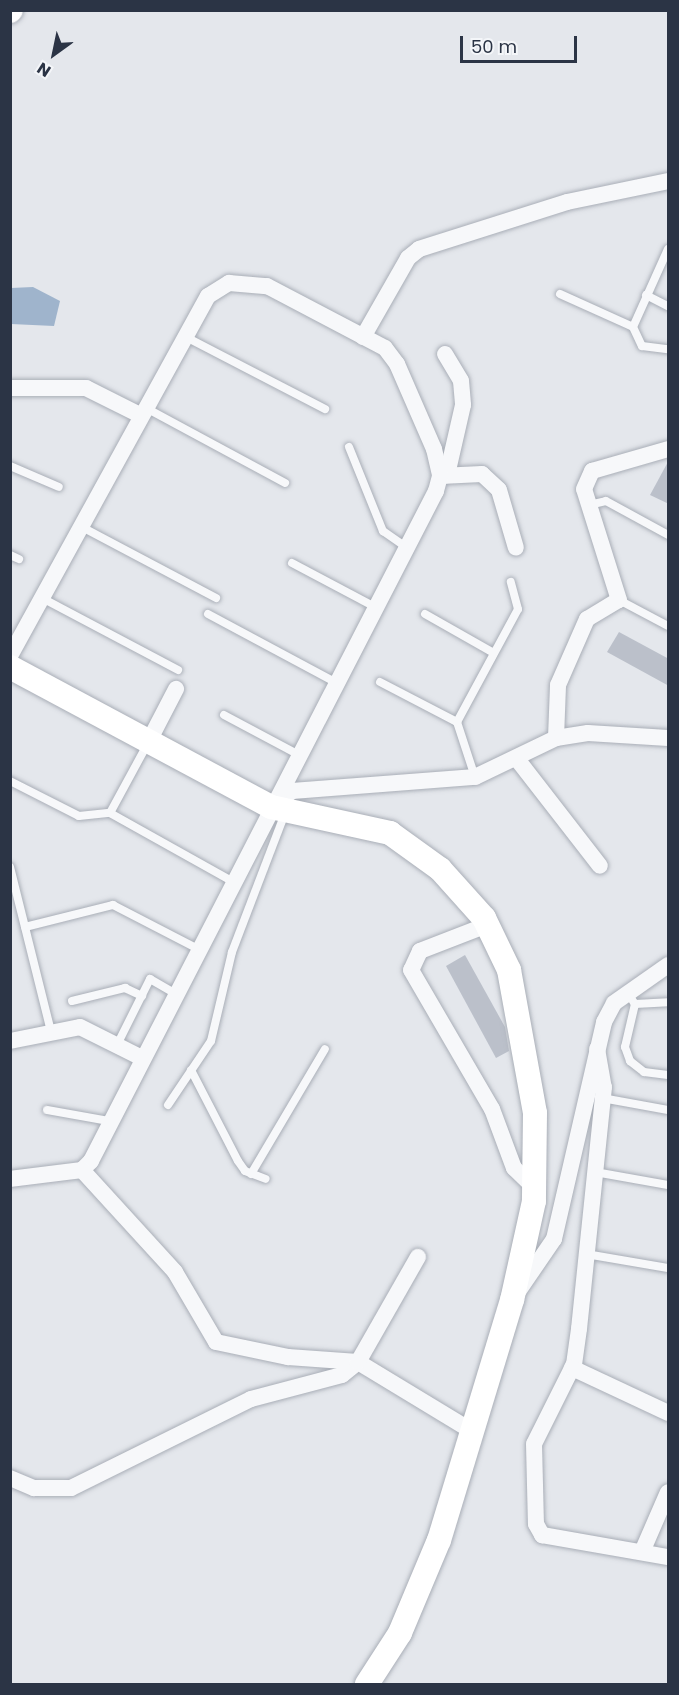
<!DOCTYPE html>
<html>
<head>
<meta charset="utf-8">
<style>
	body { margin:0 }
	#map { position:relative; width:679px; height:1695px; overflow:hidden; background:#e4e7ec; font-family:Poppins,sans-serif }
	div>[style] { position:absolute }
	.water>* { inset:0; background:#9fb4cc }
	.building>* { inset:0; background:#bbc0ca }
	.roads { filter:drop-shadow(0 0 2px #a9aeb7) drop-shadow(0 0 2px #a9aeb7) }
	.lane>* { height:8px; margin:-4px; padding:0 4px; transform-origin:4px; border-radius:4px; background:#f7f8fa }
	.street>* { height:16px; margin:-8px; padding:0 8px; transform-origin:8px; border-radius:8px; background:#f7f8fa }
	.secondary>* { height:24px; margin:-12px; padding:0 12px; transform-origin:12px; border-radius:12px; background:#fff }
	span { translate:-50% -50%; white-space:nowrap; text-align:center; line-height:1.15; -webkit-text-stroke:4.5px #f4f6f9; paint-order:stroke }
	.frame { position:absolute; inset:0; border:12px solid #2b3445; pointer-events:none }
	.north { position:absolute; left:24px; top:24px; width:60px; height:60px; -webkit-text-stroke:4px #f4f6f9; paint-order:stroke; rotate:213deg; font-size:16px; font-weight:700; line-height:24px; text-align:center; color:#2b3445 }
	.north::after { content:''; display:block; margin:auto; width:21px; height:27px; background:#2b3445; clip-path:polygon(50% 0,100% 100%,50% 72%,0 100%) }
	.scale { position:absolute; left:460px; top:36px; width:117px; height:27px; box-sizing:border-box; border:3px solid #2b3445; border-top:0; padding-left:8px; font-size:18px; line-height:21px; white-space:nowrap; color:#2b3445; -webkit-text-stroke:4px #f4f6f9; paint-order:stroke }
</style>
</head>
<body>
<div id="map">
	<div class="water">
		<div style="clip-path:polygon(33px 287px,60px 301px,54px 326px,11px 324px,11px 288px)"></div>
	</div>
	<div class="building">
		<div style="clip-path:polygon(669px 460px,669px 504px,650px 495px)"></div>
		<div style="clip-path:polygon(619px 632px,669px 659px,669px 686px,607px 652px)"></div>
		<div style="clip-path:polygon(465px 955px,505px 1027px,509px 1051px,496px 1058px,446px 966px)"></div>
	</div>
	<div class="roads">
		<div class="lane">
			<div style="left:668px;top:249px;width:85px;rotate:114.2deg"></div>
			<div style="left:633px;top:327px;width:21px;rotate:65deg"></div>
			<div style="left:642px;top:346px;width:26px;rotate:7deg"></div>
			<div style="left:560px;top:294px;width:80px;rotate:24.3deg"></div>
			<div style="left:646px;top:295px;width:25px;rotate:27deg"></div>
			<div style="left:184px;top:336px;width:159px;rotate:27.4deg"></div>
			<div style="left:146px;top:408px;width:158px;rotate:28.3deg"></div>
			<div style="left:349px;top:447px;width:91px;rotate:68deg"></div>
			<div style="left:383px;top:531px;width:28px;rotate:35deg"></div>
			<div style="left:10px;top:466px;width:53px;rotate:23.2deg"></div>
			<div style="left:589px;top:505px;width:17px;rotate:-13deg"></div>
			<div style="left:606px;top:501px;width:71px;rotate:28.7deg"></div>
			<div style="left:80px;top:526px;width:154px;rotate:27.9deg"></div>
			<div style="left:10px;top:555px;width:10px;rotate:24deg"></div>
			<div style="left:292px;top:563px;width:94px;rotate:27.9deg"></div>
			<div style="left:42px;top:598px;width:154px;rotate:27.9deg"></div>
			<div style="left:619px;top:600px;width:55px;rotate:28deg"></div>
			<div style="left:208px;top:614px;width:144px;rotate:28.2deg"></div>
			<div style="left:425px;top:614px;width:79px;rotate:29.5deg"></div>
			<div style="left:380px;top:682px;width:87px;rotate:27.5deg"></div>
			<div style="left:457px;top:722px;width:58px;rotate:71.9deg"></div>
			<div style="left:224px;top:715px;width:83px;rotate:28.1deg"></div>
			<div style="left:457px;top:722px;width:128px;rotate:-61.6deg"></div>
			<div style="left:518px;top:609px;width:28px;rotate:-105deg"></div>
			<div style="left:10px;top:781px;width:77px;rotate:26.9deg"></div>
			<div style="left:79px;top:816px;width:31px;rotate:-6deg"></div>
			<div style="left:110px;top:813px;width:143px;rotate:29.2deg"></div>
			<div style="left:110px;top:813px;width:80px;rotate:-61.5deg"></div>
			<div style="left:10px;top:867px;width:169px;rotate:76deg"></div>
			<div style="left:25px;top:927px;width:91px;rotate:-14deg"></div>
			<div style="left:113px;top:905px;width:98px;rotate:27.3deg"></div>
			<div style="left:628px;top:993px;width:13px;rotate:58deg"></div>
			<div style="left:635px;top:1004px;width:44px;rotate:103.1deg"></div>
			<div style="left:625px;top:1047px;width:15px;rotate:70deg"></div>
			<div style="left:630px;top:1061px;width:18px;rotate:38deg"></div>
			<div style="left:644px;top:1072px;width:24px;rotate:7deg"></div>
			<div style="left:72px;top:1001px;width:55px;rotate:-13.8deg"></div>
			<div style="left:125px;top:988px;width:19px;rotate:25deg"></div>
			<div style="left:635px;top:1004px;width:33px;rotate:-3deg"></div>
			<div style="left:117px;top:1045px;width:74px;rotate:-63.4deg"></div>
			<div style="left:150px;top:979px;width:30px;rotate:30deg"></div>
			<div style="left:191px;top:1070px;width:102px;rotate:62.7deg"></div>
			<div style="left:238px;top:1161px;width:12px;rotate:55deg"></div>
			<div style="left:245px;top:1171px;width:22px;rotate:21deg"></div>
			<div style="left:602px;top:1098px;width:67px;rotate:10.3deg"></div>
			<div style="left:168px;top:1105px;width:77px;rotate:-56.1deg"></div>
			<div style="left:211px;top:1041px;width:91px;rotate:-76.7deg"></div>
			<div style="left:232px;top:952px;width:149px;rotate:-69.1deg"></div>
			<div style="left:47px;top:1110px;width:63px;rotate:10.1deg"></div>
			<div style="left:595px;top:1172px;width:74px;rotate:10.1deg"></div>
			<div style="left:251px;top:1174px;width:145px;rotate:-59.4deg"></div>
			<div style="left:586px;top:1254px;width:83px;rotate:9.7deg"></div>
		</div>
		<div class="street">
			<div style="left:363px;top:337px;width:91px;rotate:-60.3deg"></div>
			<div style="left:408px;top:258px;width:14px;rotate:-39deg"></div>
			<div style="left:419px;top:249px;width:155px;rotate:-17.6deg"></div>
			<div style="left:567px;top:202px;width:103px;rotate:-11.7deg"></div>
			<div style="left:445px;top:354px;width:31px;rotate:59deg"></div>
			<div style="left:461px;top:381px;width:24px;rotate:85deg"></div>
			<div style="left:463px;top:405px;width:72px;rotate:102.9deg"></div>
			<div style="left:10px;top:388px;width:76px"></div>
			<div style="left:86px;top:388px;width:60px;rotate:26.6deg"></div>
			<div style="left:440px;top:476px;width:42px;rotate:-2.7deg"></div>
			<div style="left:482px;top:474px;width:23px;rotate:43deg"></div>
			<div style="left:499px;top:490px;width:60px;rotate:73.7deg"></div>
			<div style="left:10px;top:656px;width:411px;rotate:-61.2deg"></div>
			<div style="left:208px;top:296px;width:25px;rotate:-32deg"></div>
			<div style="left:229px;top:283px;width:38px;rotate:5deg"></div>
			<div style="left:267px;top:286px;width:133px;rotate:27.7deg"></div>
			<div style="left:385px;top:348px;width:20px;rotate:53deg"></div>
			<div style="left:397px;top:364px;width:93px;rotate:66.5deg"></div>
			<div style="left:434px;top:449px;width:28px;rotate:77deg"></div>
			<div style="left:440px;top:476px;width:16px;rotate:105deg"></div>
			<div style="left:436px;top:491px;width:754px;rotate:117.25deg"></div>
			<div style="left:91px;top:1161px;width:13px;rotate:135deg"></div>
			<div style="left:82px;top:1170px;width:73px;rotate:172.9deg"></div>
			<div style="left:556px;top:738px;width:53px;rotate:-87.8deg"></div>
			<div style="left:558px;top:685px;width:72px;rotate:-66.3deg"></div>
			<div style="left:587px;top:619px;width:37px;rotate:-31deg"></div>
			<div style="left:619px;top:600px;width:116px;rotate:-107.5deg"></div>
			<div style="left:584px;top:489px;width:20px;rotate:-66deg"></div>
			<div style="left:592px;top:471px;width:79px;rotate:-16.1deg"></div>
			<div style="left:148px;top:743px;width:61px;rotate:-62.6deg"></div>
			<div style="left:517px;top:759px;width:135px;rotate:52.2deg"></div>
			<div style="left:274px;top:805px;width:23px;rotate:-38deg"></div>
			<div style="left:292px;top:791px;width:184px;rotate:-4.4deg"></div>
			<div style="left:475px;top:777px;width:90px;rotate:-25.7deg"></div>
			<div style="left:556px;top:738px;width:32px;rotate:-9deg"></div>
			<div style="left:588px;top:733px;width:80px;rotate:3.6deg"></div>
			<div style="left:487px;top:925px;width:72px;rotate:158.8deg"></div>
			<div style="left:420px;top:951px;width:21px;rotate:115deg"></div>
			<div style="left:411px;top:970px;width:161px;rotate:59.8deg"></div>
			<div style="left:492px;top:1109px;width:63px;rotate:69.6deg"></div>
			<div style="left:514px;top:1168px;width:28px;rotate:44deg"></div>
			<div style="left:10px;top:1041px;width:71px;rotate:-11.3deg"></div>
			<div style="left:80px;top:1027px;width:69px;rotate:26.6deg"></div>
			<div style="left:597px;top:1049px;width:39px;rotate:80deg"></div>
			<div style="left:604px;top:1087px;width:243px;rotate:95.9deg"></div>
			<div style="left:579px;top:1329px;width:35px;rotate:98deg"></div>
			<div style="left:574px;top:1364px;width:89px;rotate:116.6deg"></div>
			<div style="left:534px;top:1444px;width:80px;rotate:88.6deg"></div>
			<div style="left:536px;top:1524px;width:13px;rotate:61deg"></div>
			<div style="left:542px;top:1535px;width:128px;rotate:9.9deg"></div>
			<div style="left:82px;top:1170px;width:138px;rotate:47.6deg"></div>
			<div style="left:175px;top:1272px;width:81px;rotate:59.6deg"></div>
			<div style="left:216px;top:1342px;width:74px;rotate:11.8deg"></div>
			<div style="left:288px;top:1357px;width:70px;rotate:4.1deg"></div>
			<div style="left:358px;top:1362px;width:133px;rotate:31.2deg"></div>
			<div style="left:515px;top:1296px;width:69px;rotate:-55.6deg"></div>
			<div style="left:554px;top:1239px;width:223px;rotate:-77deg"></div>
			<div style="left:604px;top:1022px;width:21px;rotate:-62deg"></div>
			<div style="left:614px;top:1003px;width:66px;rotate:-35.1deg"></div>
			<div style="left:572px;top:1368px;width:106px;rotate:25.1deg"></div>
			<div style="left:10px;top:1478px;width:26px;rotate:23deg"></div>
			<div style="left:34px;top:1488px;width:37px"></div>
			<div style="left:71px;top:1488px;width:201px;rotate:-26.3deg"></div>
			<div style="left:251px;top:1399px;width:94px;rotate:-14.8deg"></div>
			<div style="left:342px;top:1375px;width:21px;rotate:-39deg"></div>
			<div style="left:358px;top:1362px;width:121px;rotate:-60.3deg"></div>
			<div style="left:642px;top:1552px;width:65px;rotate:-66.6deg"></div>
		</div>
		<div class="secondary">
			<div style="left:10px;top:11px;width:1px;rotate:-45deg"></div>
			<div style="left:10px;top:667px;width:296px;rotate:28.2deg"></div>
			<div style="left:271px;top:807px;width:122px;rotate:12.3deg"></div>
			<div style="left:390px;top:833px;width:62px;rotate:35.8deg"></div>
			<div style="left:440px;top:869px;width:66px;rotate:48.1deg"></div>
			<div style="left:484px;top:918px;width:58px;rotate:64.3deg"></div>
			<div style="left:509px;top:970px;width:145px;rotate:79.7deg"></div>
			<div style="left:535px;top:1113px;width:88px;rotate:90.7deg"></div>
			<div style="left:534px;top:1201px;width:101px;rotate:102.5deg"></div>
			<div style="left:512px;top:1300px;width:251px;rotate:106.9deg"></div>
			<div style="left:439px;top:1540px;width:101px;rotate:112.8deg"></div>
			<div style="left:400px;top:1633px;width:61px;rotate:122.9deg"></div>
		</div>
	</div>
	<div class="frame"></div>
	<div class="north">N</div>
	<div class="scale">50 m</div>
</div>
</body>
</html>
